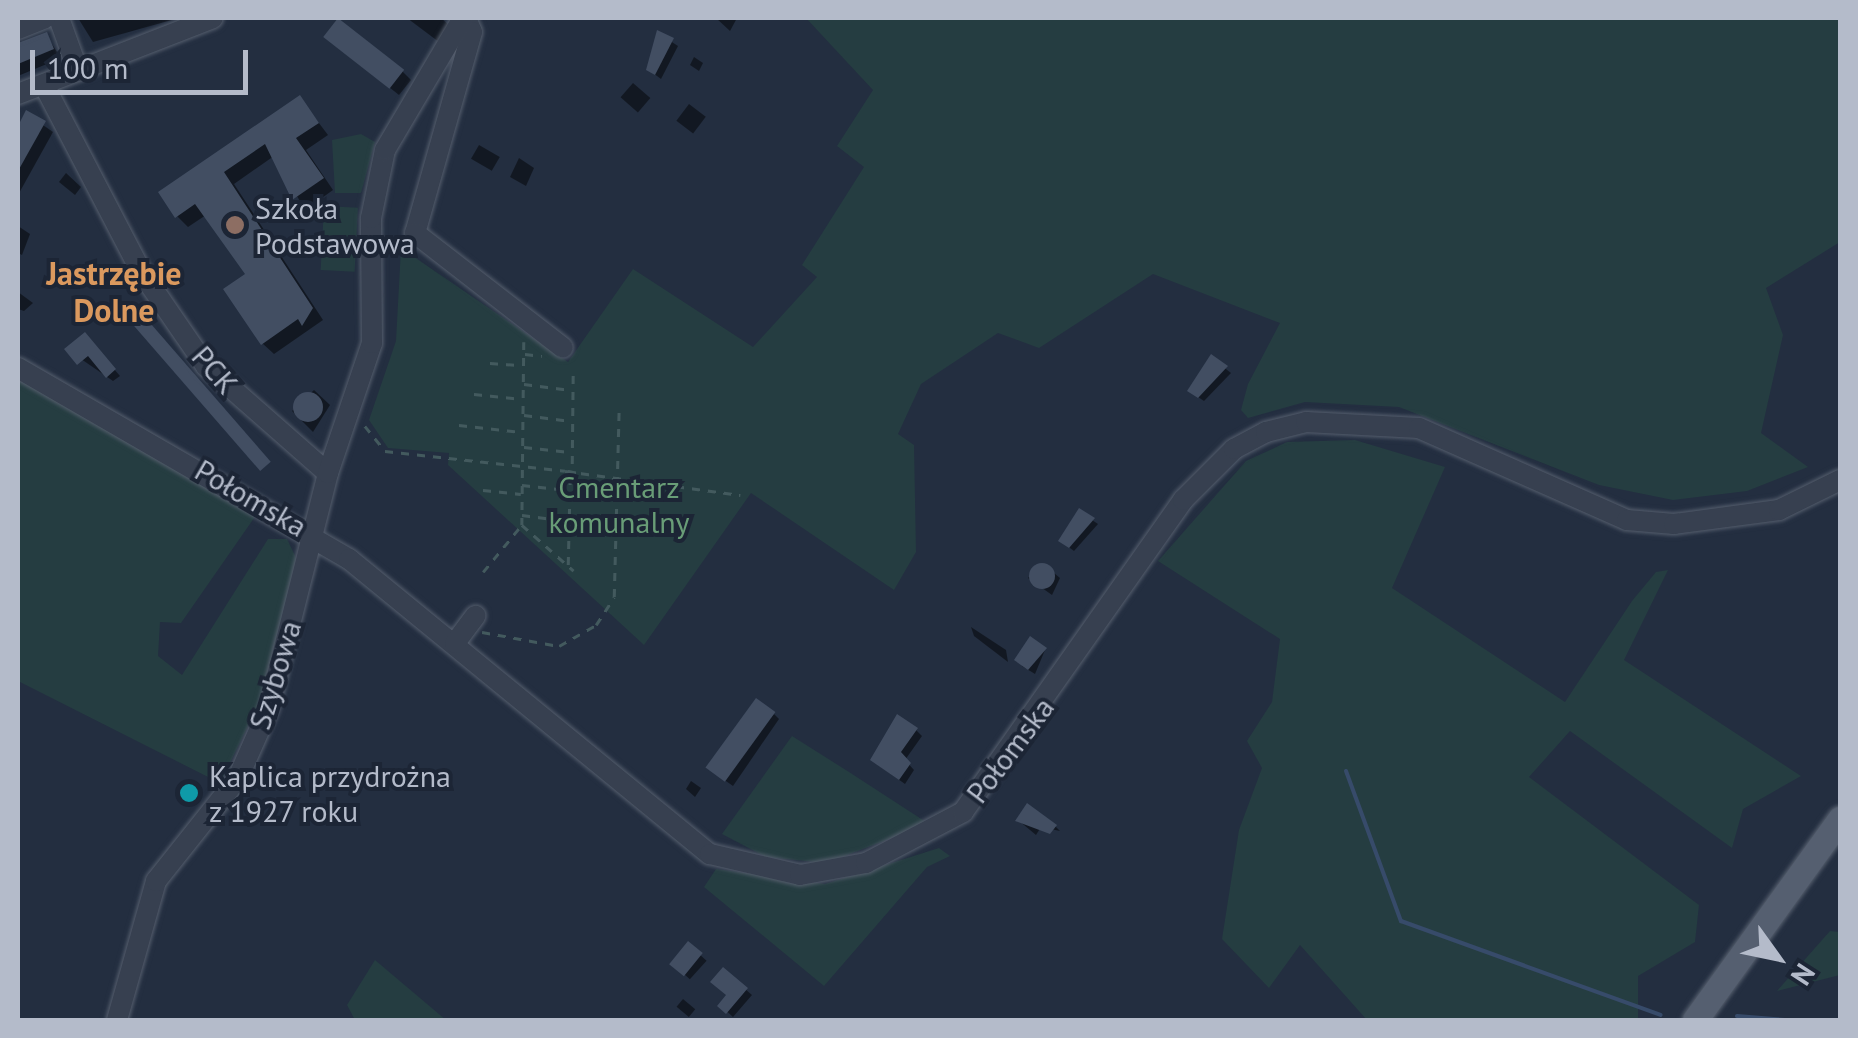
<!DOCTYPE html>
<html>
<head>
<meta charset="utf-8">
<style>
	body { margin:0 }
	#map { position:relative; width:1858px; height:1038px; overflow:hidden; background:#232e40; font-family:"PT Sans",sans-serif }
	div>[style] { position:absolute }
	.green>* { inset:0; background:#253d41; transform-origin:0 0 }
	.shadow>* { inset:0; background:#0007; transform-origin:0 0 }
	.stream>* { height:4px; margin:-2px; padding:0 2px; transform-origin:2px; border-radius:2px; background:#374b6a }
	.building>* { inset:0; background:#424e62; transform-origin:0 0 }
	.round { border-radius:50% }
	.path>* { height:2.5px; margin-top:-1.25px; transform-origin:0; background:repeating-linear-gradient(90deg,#435a5e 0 8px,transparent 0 16px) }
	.roads { filter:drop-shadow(0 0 2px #555e6d) drop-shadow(0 0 2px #555e6d) }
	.minor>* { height:20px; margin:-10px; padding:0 10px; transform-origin:10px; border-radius:10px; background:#374050 }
	.major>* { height:25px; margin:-12.5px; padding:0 12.5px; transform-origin:12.5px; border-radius:12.5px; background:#555f70 }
	.dots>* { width:28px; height:28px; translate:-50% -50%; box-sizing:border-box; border:5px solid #1c2535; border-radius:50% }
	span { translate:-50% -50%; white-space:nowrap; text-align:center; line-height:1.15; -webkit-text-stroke:8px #1c2535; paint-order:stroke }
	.poi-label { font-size:30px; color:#b4bbca }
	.left { translate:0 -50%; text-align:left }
	.street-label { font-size:30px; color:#b4bbca }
	.park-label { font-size:30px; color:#699d77 }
	.neighbourhood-label { font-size:32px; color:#db995e; font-weight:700 }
	.frame { position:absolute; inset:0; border:20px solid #b4bbca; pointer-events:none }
	.north { position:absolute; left:1728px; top:908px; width:100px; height:100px; -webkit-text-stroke:8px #1c2535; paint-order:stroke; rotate:123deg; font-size:28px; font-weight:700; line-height:40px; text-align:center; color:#b4bbca }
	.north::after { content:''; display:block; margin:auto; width:35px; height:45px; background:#b4bbca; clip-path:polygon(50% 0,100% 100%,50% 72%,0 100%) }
	.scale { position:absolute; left:30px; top:50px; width:218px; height:45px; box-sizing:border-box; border:5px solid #b4bbca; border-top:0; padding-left:12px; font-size:30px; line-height:35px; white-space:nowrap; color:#b4bbca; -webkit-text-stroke:8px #1c2535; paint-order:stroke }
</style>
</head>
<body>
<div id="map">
	<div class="green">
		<div style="clip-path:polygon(806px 18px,1840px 18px,1840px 242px,1766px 288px,1783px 335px,1761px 433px,1808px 467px,1747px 491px,1673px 500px,1599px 485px,1399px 407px,1305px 402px,1248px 418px,1241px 410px,1248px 384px,1280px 323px,1153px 274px,1039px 348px,998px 333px,921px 384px,898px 434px,914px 445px,916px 552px,894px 590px,751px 493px,644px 645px,448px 465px,449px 453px,388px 448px,369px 420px,396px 341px,401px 248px,568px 362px,633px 269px,753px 347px,817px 277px,802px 265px,864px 167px,837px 146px,873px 90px)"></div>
		<div style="clip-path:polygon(361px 134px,375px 142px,361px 193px,335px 193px,332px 140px)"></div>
		<div style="left:324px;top:206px;width:34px;height:64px;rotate:3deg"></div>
		<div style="clip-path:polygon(18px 376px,259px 511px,181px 623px,160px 622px,158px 656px,182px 675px,268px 539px,287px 539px,299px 564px,261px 700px,220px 783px,18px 681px)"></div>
		<div style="clip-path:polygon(1355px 440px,1445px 467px,1392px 588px,1565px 702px,1632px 601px,1656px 572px,1668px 570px,1624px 660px,1801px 776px,1743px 809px,1732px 848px,1570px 731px,1529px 777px,1699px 905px,1695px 942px,1638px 976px,1638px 1020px,1367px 1020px,1300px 945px,1269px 988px,1222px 939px,1239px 830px,1262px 768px,1247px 741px,1272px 702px,1280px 639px,1158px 561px,1246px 461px,1287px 442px)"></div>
		<div style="clip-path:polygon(792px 736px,849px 772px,929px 824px,826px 863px,766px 857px,722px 834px)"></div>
		<div style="clip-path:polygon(939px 848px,950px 856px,927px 867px,824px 986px,704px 887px,716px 869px,825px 884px)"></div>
		<div style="clip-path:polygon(1830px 931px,1840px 932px,1840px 975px,1777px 991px)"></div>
		<div style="clip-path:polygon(375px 960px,446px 1020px,355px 1020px,347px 1005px)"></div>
	</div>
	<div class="shadow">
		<div style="clip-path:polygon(78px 18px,179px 18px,93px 42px)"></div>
		<div style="clip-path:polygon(407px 18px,441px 18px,451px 27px,439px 42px)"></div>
		<div style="clip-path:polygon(716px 18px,737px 18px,730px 31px)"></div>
		<div style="clip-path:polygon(658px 33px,678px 46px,661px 79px,649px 70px)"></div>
		<div style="clip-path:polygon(46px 35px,61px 58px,18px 76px,18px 45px)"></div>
		<div style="clip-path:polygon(336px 45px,402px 71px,411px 80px,399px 95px)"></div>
		<div style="clip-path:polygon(694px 57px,703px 63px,699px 71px,690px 65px)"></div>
		<div style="left:633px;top:83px;width:23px;height:19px;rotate:41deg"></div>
		<div style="clip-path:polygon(300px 98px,328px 135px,306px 150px,333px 190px,305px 210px,274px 156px,234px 184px,323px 320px,274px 354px,262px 343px,249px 274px,206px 215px,188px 227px,177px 216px)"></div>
		<div style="left:689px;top:104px;width:21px;height:21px;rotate:37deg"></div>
		<div style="clip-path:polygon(27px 114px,53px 132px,18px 195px,18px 132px)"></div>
		<div style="left:479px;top:145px;width:24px;height:16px;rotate:30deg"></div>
		<div style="clip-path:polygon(519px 158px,534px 168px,526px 186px,510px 177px)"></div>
		<div style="clip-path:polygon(66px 173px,81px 187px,75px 195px,59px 182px)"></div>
		<div style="clip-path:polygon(18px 226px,30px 234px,22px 255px,18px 253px)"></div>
		<div style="clip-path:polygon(18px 292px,33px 303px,24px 311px,18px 309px)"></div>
		<div style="clip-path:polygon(90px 341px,120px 376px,113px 381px,68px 350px)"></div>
		<div style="clip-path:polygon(1212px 358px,1231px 373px,1204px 401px,1195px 395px)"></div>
		<div style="clip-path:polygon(314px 390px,330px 405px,313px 432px,292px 411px)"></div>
		<div style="clip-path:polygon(1080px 512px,1098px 524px,1074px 551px,1066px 545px)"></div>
		<div style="clip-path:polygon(1042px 563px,1060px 578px,1052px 595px,1028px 578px)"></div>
		<div style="clip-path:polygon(971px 627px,1006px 650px,1008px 662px,974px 636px)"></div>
		<div style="clip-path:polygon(1045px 650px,1035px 674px,1022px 666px)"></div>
		<div style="clip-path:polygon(774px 714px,779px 719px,733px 786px,716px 774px)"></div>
		<div style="clip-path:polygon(916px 730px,922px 736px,905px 760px,914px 770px,905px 784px,878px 765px)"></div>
		<div style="clip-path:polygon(691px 781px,701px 788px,695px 797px,686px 789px)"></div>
		<div style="clip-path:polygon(1018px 820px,1056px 827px,1060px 831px,1041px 827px,1036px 835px)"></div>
		<div style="left:688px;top:944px;width:25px;height:25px;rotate:42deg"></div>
		<div style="clip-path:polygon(723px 970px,752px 995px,733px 1017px,721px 1006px,729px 996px)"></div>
		<div style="left:683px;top:999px;width:16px;height:10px;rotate:40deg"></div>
	</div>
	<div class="stream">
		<div style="left:1346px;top:771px;width:160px;rotate:69.9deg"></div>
		<div style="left:1401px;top:921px;width:276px;rotate:19.9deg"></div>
		<div style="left:1737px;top:1016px;width:48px;rotate:4.8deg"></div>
		<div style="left:1836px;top:1020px;width:4px"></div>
	</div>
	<div class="building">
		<div style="left:338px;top:18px;width:84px;height:24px;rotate:38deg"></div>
		<div style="clip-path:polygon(657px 30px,674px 38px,655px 75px,646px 70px)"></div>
		<div style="clip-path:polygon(47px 32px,54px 49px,18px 64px,18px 43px)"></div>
		<div style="clip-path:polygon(300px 95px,319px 123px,296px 138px,324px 178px,292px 200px,265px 144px,224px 172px,313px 308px,302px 326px,298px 319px,261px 345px,223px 289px,245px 274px,195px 204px,175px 218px,158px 192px)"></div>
		<div style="clip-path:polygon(26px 110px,46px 121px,18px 171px,18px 126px)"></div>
		<div style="left:131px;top:301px;width:213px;height:14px;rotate:49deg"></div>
		<div style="clip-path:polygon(85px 332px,116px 369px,106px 378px,88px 356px,77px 365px,64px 349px)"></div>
		<div style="clip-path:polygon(1211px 354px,1228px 366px,1198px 398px,1187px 391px)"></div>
		<div class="round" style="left:293px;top:392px;width:30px;height:30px"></div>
		<div style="clip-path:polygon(1079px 508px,1095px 518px,1069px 548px,1058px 541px)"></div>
		<div class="round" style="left:1029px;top:563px;width:26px;height:26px"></div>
		<div style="clip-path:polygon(1030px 636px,1047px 648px,1028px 670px,1014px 660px)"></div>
		<div style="left:756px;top:698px;width:24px;height:86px;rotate:36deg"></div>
		<div style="clip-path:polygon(897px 714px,918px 728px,901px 752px,911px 763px,899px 780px,870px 760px)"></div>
		<div style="clip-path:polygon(1027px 803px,1057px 825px,1050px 834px,1015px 821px)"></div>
		<div style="left:688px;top:941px;width:19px;height:30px;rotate:39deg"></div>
		<div style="clip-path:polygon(723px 967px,748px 988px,726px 1014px,717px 1006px,726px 995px,710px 982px)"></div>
	</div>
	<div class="path">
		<div style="left:524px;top:342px;width:183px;rotate:90.6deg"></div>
		<div style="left:522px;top:525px;width:69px;rotate:41.5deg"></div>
		<div style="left:525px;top:354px;width:17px;rotate:7deg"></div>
		<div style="left:490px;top:363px;width:32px;rotate:4deg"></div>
		<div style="left:524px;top:384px;width:47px;rotate:7.3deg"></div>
		<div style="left:474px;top:394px;width:48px;rotate:5.9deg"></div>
		<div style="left:524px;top:415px;width:47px;rotate:7.3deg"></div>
		<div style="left:459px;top:425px;width:62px;rotate:6.4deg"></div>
		<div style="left:365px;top:426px;width:32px;rotate:51deg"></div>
		<div style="left:385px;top:451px;width:181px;rotate:6.3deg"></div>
		<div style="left:524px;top:447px;width:46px;rotate:6.2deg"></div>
		<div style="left:572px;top:464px;width:89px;rotate:-89.4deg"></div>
		<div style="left:576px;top:473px;width:11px;rotate:-170deg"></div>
		<div style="left:565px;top:471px;width:177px;rotate:7.8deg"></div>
		<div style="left:522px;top:485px;width:46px;rotate:6.2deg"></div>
		<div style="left:483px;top:490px;width:38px;rotate:6deg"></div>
		<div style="left:522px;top:515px;width:46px;rotate:7.4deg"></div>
		<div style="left:568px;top:565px;width:86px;rotate:-88.7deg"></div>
		<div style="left:483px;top:572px;width:58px;rotate:-50.6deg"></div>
		<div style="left:482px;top:632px;width:78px;rotate:10.3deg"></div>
		<div style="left:559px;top:646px;width:43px;rotate:-29.6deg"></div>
		<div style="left:596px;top:625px;width:33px;rotate:-57deg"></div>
		<div style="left:614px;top:597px;width:187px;rotate:-88.5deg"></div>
	</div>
	<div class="roads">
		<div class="minor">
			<div style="left:59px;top:18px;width:56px;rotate:70.3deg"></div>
			<div style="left:466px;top:18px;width:15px;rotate:67deg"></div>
			<div style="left:472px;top:32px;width:209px;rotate:105.8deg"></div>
			<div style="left:415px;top:233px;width:187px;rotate:37.8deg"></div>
			<div style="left:18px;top:29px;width:29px;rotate:-22deg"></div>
			<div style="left:44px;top:85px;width:212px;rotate:62.5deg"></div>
			<div style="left:142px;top:273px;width:113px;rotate:55.5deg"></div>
			<div style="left:206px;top:366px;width:162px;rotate:41.3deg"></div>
			<div style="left:18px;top:94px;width:209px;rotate:-21.3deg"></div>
			<div style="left:18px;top:368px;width:382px;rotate:30deg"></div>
			<div style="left:349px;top:559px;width:466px;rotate:39.3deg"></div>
			<div style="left:710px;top:854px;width:92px;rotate:13.1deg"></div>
			<div style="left:800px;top:875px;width:67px;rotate:-10.3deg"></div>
			<div style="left:866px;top:863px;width:110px;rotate:-27.7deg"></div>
			<div style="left:963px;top:812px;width:382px;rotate:-54.8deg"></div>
			<div style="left:1183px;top:500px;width:72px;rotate:-45deg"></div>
			<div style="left:1234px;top:449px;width:36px;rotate:-28deg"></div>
			<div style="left:1266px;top:432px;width:41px;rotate:-14deg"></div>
			<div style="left:1306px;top:422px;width:113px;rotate:3deg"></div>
			<div style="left:1419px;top:428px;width:227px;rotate:23.9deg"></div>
			<div style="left:1627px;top:520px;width:47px;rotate:4.9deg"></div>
			<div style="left:1674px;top:524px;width:106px;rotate:-7.6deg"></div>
			<div style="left:1779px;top:510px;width:68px;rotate:-26.2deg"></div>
			<div style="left:455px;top:643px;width:34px;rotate:-53deg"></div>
			<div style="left:117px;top:1020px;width:144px;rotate:-74.3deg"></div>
			<div style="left:156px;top:881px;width:132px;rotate:-51.5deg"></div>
			<div style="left:238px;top:778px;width:77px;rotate:-66.1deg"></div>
			<div style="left:269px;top:708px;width:242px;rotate:-75.9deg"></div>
			<div style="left:328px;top:473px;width:137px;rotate:-71.3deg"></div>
			<div style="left:372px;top:343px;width:125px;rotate:-90.5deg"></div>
			<div style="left:371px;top:218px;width:69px;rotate:-78.4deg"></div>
			<div style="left:385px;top:150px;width:153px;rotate:-59.4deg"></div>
		</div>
		<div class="major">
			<div style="left:1695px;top:1020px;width:248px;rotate:-54.2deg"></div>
		</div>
	</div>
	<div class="dots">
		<div style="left:235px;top:225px;background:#8d6e63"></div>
		<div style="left:189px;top:793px;background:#0f9aa8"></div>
	</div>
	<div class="poi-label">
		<span class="left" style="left:255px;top:225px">Szkoła<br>Podstawowa</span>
		<span class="left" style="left:209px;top:793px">Kaplica przydrożna<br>z 1927 roku</span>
	</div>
	<div class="street-label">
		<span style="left:215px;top:370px;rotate:49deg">PCK</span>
		<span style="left:251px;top:498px;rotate:30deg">Połomska</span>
		<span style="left:275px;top:675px;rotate:-73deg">Szybowa</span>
		<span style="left:1010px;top:750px;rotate:-53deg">Połomska</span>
	</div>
	<div class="park-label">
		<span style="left:619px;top:504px">Cmentarz<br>komunalny</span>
	</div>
	<div class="neighbourhood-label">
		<span style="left:114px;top:292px">Jastrzębie<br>Dolne</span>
	</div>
	<div class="frame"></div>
	<div class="north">N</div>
	<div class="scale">100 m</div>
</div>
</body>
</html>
